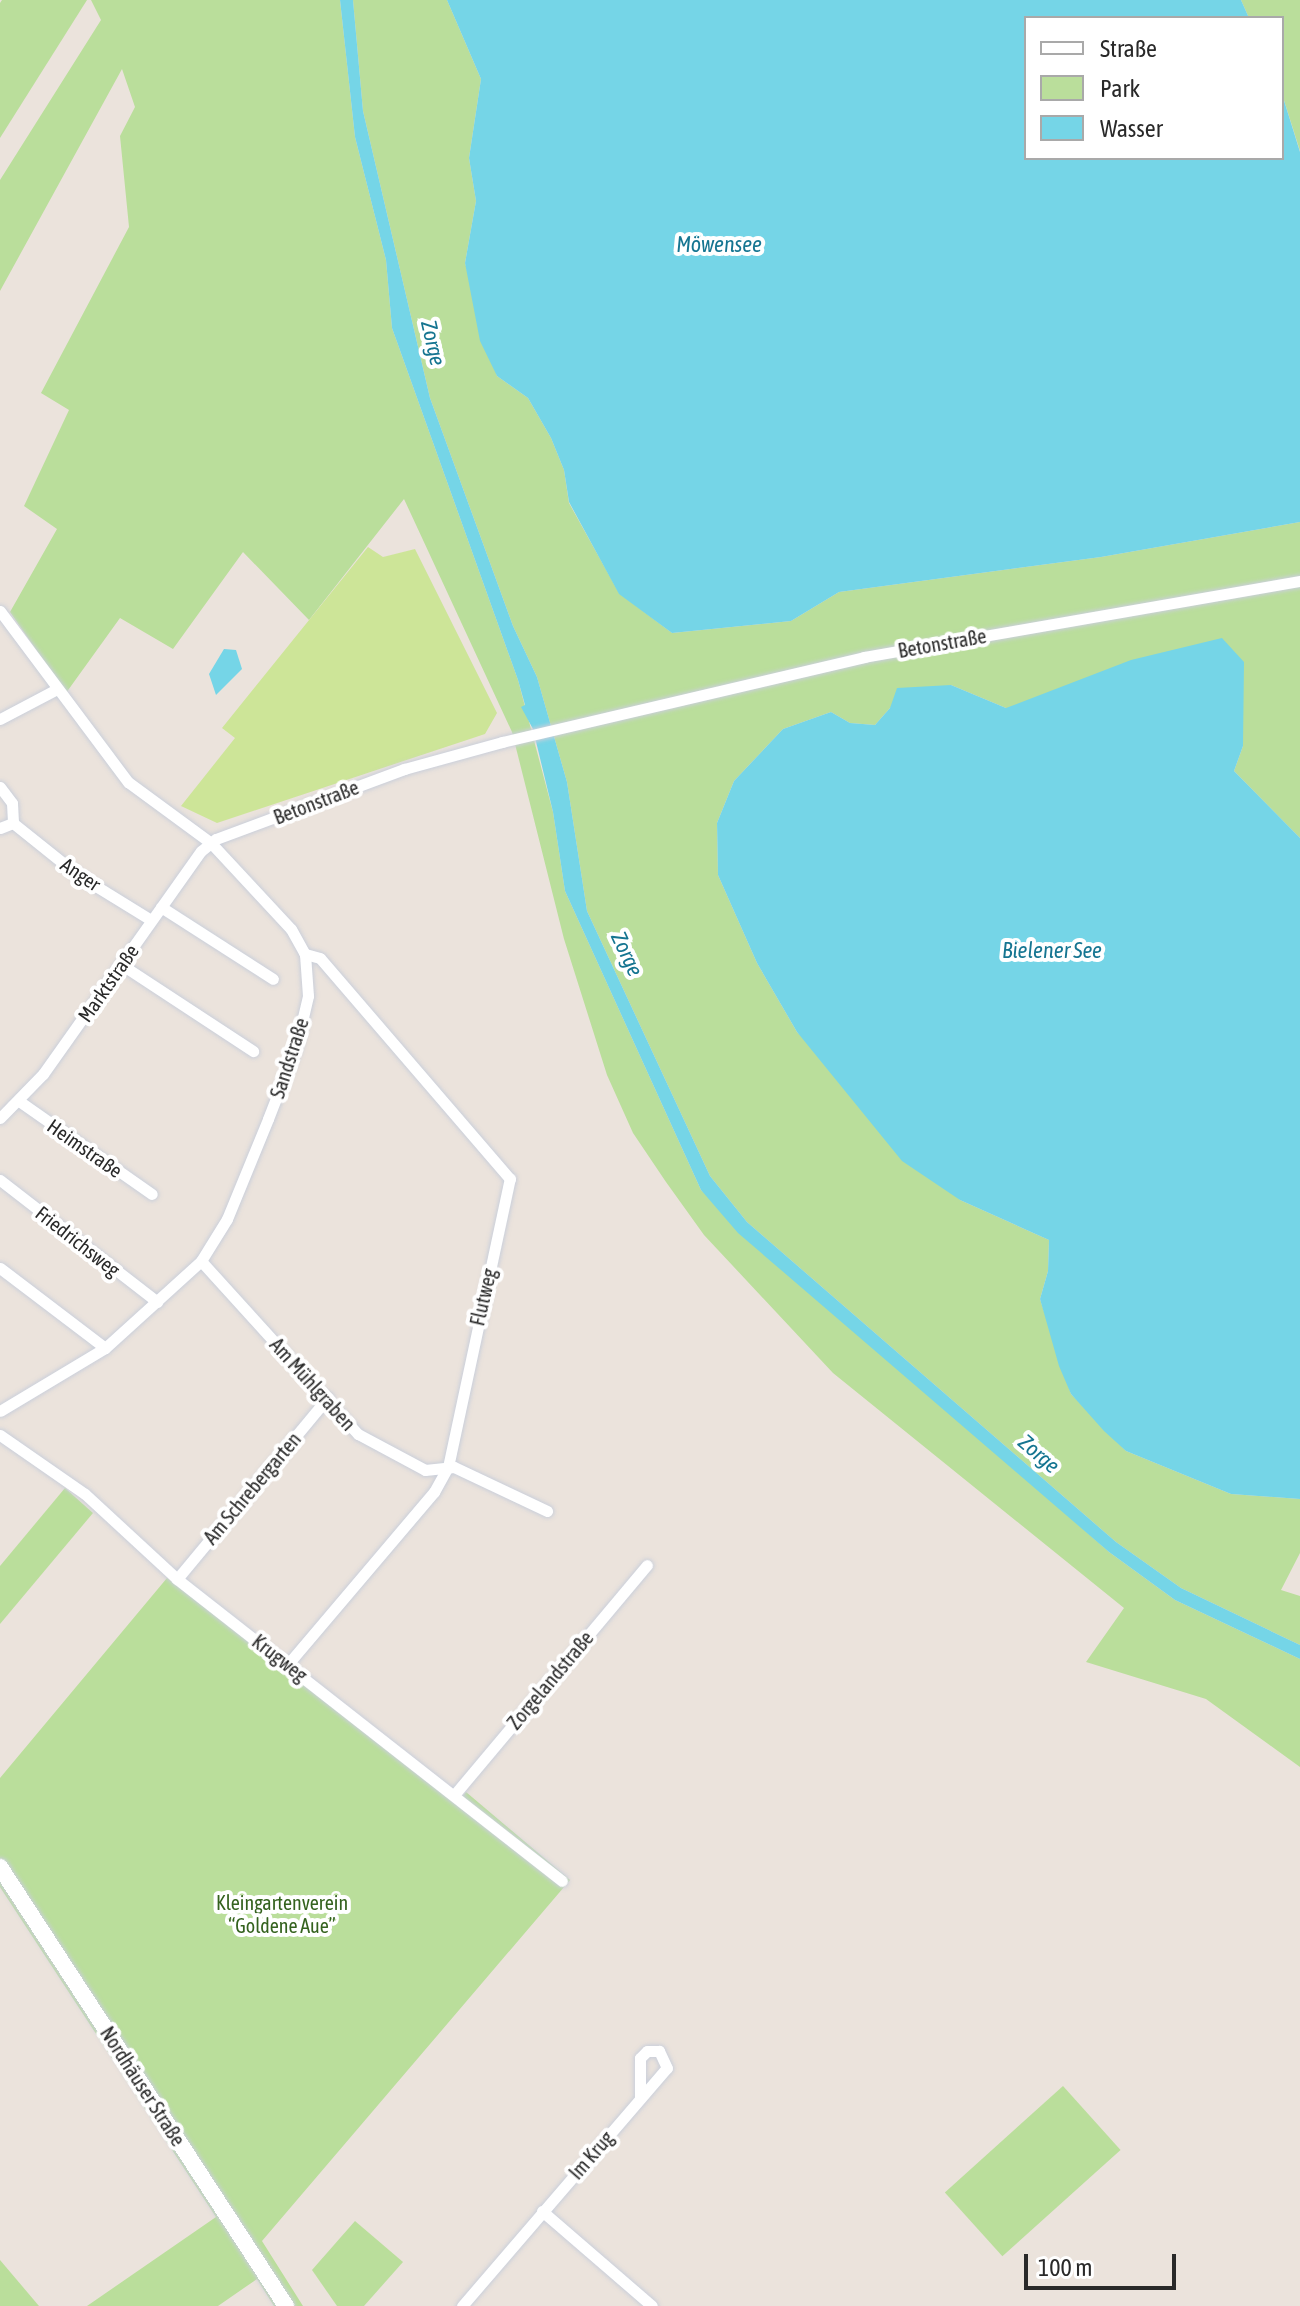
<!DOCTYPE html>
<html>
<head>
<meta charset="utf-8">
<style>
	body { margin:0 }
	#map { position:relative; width:1300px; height:2306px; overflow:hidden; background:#ebe3dc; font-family:"Asap Condensed",sans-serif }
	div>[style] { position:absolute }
	.green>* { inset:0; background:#bade9b; transform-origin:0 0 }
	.pitch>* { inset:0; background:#cde598 }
	.water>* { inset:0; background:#75d5e7 }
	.roads { filter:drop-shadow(0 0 2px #cacfda) drop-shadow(0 0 2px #cacfda) }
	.minor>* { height:11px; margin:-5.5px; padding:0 5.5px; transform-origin:5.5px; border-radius:5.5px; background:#fff }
	.secondary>* { height:16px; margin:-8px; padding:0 8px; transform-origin:8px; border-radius:8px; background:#fff }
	span { translate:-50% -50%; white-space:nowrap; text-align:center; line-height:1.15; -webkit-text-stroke:8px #fff; paint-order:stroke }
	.street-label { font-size:20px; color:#292929 }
	.park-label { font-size:20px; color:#34621e }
	.water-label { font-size:22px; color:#157591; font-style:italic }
	.legend { position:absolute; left:1024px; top:16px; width:260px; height:144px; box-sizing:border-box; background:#fff; border:2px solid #a9a9a9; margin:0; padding:10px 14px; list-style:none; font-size:24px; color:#292929 }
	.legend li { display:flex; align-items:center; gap:16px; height:40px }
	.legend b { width:40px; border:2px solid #a9a9a9 }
	.scale { position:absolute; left:1024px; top:2254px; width:152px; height:36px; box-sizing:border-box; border:4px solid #292929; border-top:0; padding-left:10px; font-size:24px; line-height:28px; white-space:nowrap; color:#292929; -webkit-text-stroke:6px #fff; paint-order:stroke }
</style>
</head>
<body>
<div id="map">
	<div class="green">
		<div style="clip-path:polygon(2px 0,87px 0,0 138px,0 3px)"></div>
		<div style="clip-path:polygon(91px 0,340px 0,355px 137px,386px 260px,392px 328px,518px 680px,553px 812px,565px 891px,701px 1190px,1109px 1552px,1175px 1600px,1300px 1659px,1300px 1767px,1206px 1699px,1086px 1662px,1124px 1608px,833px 1373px,704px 1235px,666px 1182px,633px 1133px,607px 1075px,564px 939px,512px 732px,404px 499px,309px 620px,243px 552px,173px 649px,120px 618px,66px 693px,10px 612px,57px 529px,24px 506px,69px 410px,41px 393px,129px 227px,120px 136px,135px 107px,122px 69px,0 291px,0 180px,101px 20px)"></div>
		<div style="clip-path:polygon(353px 0,447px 0,481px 79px,469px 158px,476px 201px,465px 263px,497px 376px,528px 398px,551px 438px,564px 470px,569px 503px,619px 593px,672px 633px,791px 621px,839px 592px,1101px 557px,1300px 522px,1300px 838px,1234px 771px,1243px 746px,1006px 708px,951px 685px,890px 708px,875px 725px,850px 723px,831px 712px,783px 729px,734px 781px,717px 823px,718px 875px,757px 963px,797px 1032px,960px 1200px,1049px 1240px,1048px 1271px,1040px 1299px,1071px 1394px,1126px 1451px,1231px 1494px,1300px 1499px,1300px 1553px,1281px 1590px,1300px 1596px,1300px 1645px,1181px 1588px,1116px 1542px,747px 1222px,710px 1176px,587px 911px,567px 782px,537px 677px,513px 626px,430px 398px,363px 111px)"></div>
		<div style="clip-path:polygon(1241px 0,1300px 0,1300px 151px,1282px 94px,1282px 18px,1249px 18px)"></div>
		<div style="clip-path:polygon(65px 1488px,93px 1513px,0 1624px,0 1566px)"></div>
		<div style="clip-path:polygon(167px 1578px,457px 1803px,466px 1792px,570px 1880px,262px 2241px,303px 2306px,274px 2306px,257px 2279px,218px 2306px,87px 2306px,216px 2217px,0 1887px,0 1778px)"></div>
		<div style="left:1063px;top:2086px;width:86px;height:159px;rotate:48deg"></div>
		<div style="clip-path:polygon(355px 2221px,403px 2262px,364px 2306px,337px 2306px,312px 2270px)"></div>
		<div style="clip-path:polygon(0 2260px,39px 2306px,0 2306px)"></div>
	</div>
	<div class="pitch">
		<div style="clip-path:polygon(368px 547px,383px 557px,415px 549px,497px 713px,485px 734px,217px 823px,181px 806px,235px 738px,222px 728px)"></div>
	</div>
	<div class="water">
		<div style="clip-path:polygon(340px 0,353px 0,363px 111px,430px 398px,513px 626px,537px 677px,567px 782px,587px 911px,710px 1176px,747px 1222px,1116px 1542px,1181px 1588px,1300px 1645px,1300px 1659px,1175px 1600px,1109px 1552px,738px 1233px,701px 1190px,565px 891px,553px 812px,533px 729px,521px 707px,525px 705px,518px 680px,392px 328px,386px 260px,355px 137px)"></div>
		<div style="clip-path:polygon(447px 0,1241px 0,1249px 18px,1026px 18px,1026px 158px,1282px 158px,1282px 94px,1300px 152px,1300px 522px,1101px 557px,839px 592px,791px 621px,672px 633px,619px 594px,569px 502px,564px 470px,551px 438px,528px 398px,497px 376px,480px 341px,465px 263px,476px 201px,469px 158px,481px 79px)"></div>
		<div style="clip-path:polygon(1222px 638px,1244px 662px,1243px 746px,1234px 771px,1300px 838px,1300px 1499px,1231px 1494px,1126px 1451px,1104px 1431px,1071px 1394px,1059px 1366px,1040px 1299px,1048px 1271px,1049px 1240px,960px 1200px,902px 1161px,797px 1032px,757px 963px,718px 875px,717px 823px,734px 781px,783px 729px,831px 712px,850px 723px,875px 725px,890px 708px,897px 688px,951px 685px,1006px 708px,1131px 660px)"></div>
		<div style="clip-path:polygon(224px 649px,236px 650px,242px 669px,216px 695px,209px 674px)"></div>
	</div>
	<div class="roads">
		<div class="minor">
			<div style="left:0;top:611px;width:214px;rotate:53.2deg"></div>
			<div style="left:128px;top:782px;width:103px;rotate:36.3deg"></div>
			<div style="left:211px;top:843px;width:117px;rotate:47.1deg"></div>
			<div style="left:291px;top:929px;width:29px;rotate:61deg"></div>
			<div style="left:305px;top:954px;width:42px;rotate:85.9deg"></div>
			<div style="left:308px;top:996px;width:52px;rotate:103.2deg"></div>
			<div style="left:296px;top:1047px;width:77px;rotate:111.3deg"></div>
			<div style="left:268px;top:1119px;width:108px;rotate:112.3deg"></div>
			<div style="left:227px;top:1219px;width:49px;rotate:121.8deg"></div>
			<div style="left:201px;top:1261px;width:130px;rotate:137.8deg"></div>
			<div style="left:105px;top:1348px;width:122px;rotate:149deg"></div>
			<div style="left:0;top:719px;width:62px;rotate:-27.8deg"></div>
			<div style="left:0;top:787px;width:20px;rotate:53deg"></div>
			<div style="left:12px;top:803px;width:20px;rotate:87deg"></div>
			<div style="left:0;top:828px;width:14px;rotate:-21deg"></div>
			<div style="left:13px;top:823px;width:83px;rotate:38.7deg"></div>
			<div style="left:78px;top:875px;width:86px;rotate:31.7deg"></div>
			<div style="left:161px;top:907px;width:133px;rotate:32.7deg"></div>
			<div style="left:122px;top:965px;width:157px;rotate:33.3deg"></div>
			<div style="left:19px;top:1101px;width:162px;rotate:35deg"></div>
			<div style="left:0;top:1118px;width:62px;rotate:-45.7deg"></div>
			<div style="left:43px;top:1074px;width:273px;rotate:-54.7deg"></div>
			<div style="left:201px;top:851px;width:19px;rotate:-39deg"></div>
			<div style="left:216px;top:839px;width:201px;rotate:-20.4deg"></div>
			<div style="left:404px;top:769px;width:102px;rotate:-15.4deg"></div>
			<div style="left:502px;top:742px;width:372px;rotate:-13.2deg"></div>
			<div style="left:864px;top:657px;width:443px;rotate:-9.9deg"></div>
			<div style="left:0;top:1180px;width:199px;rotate:37.8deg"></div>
			<div style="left:201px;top:1261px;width:234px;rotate:47.8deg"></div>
			<div style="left:358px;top:1434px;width:76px;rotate:28.2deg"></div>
			<div style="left:425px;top:1470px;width:29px;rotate:-6deg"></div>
			<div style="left:454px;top:1467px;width:103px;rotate:25.3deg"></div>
			<div style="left:0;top:1268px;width:132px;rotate:37.3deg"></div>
			<div style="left:0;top:1435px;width:103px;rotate:34.8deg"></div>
			<div style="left:85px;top:1494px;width:125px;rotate:42.7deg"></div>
			<div style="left:177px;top:1579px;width:489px;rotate:38.1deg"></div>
			<div style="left:177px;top:1579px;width:236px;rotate:-50.3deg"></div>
			<div style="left:288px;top:1664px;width:226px;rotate:-49.7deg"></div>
			<div style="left:434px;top:1492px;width:29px;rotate:-61deg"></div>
			<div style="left:448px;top:1467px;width:295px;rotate:-77.9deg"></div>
			<div style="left:510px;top:1179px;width:291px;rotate:-130.7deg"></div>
			<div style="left:320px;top:958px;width:16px;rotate:-165deg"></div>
			<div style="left:454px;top:1795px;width:300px;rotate:-50deg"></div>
			<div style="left:542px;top:2211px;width:145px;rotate:40.8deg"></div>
			<div style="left:462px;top:2306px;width:314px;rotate:-49.3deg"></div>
			<div style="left:667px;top:2068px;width:19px;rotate:-115deg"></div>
			<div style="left:659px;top:2051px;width:12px;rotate:180deg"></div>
			<div style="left:647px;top:2051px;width:10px;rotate:135deg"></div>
			<div style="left:640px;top:2058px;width:40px;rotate:90deg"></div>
		</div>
		<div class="secondary">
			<div style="left:0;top:1867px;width:524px;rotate:56.92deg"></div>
		</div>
	</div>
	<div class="street-label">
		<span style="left:942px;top:643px;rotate:-10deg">Betonstraße</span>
		<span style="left:316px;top:802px;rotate:-21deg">Betonstraße</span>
		<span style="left:81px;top:874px;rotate:34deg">Anger</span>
		<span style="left:108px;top:983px;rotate:-55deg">Marktstraße</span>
		<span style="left:289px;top:1058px;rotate:-72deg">Sandstraße</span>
		<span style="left:85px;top:1148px;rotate:35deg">Heimstraße</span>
		<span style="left:78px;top:1241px;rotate:38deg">Friedrichsweg</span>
		<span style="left:483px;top:1297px;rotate:-77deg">Flutweg</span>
		<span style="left:313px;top:1384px;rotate:48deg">Am Mühlgraben</span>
		<span style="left:252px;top:1488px;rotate:-50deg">Am Schrebergarten</span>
		<span style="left:280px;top:1658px;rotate:38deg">Krugweg</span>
		<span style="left:550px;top:1680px;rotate:-50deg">Zorgelandstraße</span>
		<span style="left:143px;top:2086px;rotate:57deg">Nordhäuser Straße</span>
		<span style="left:591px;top:2155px;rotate:-49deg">Im Krug</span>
	</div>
	<div class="park-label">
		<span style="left:282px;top:1914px">Kleingartenverein<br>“Goldene Aue”</span>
	</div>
	<div class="water-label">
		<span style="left:719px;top:245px">Möwensee</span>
		<span style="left:433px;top:343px;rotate:77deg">Zorge</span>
		<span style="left:1052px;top:951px">Bielener See</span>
		<span style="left:627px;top:954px;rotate:65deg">Zorge</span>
		<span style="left:1039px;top:1454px;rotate:41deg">Zorge</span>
	</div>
	<ul class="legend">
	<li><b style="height:10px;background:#fff"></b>Straße</li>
	<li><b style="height:22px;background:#bade9b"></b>Park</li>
	<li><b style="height:22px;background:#75d5e7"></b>Wasser</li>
	</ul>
	<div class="scale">100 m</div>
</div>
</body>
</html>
